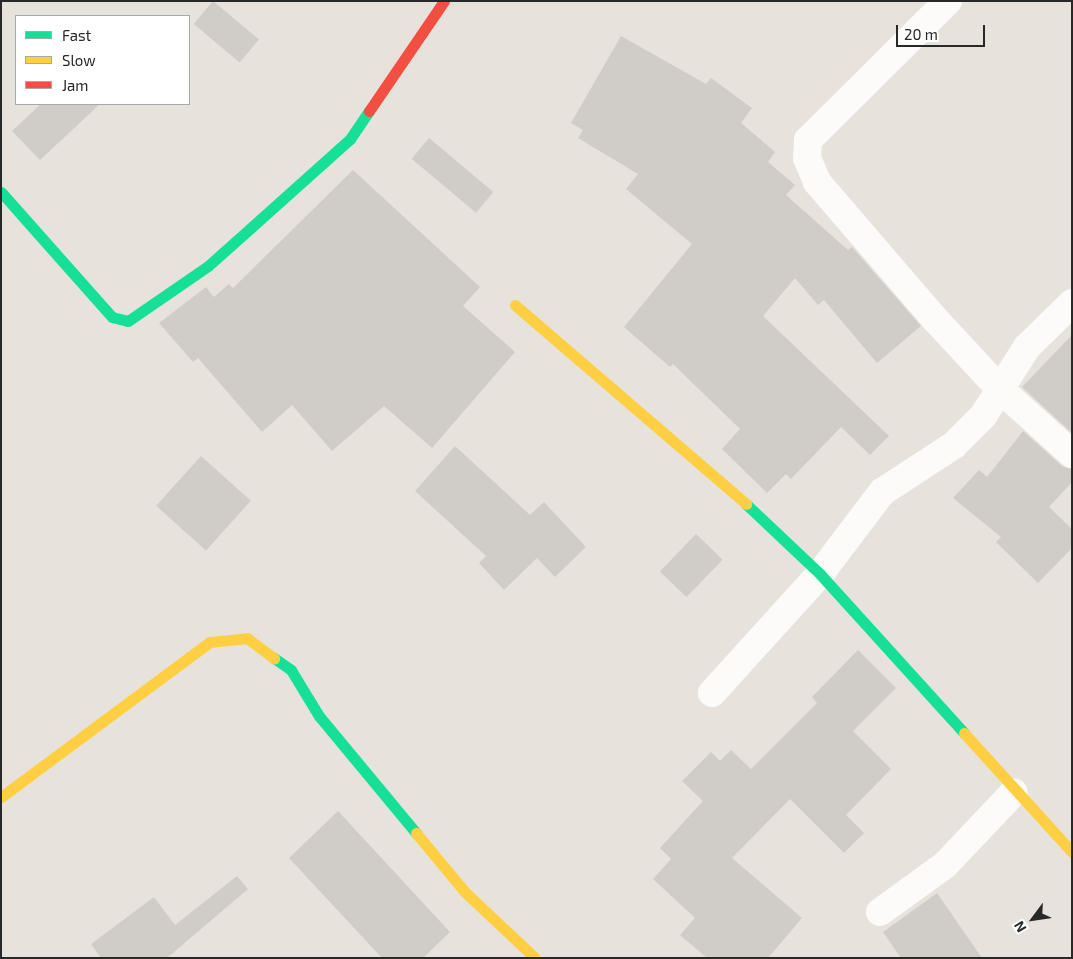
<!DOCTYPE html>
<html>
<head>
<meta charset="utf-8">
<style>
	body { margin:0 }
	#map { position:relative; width:1073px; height:959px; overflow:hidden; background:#e8e2dc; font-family:"Exo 2",sans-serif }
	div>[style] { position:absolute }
	.building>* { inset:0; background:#d0ccc8; transform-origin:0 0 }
	.street>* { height:28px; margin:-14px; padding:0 14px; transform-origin:14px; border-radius:14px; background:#fcfbfa }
	.fast>* { height:11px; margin:-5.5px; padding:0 5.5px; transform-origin:5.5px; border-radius:5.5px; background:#16e098 }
	.slow>* { height:11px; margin:-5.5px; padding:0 5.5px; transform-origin:5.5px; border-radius:5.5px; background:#ffcf43 }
	.jam>* { height:11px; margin:-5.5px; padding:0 5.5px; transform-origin:5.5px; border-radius:5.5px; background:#f24e42 }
	span { translate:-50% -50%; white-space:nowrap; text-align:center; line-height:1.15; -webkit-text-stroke:4px #fff; paint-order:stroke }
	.frame { position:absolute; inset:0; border:2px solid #282828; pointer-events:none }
	.legend { position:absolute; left:15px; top:15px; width:175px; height:90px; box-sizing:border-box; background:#fff; border:1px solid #a9a9a9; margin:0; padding:6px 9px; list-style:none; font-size:15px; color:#282828 }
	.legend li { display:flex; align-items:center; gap:10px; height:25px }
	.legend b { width:25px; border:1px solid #a9a9a9 }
	.north { position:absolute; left:1008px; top:894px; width:50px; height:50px; -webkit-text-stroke:4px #fff; paint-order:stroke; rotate:239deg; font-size:14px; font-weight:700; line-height:20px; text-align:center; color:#282828 }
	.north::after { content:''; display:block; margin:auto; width:18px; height:22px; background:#282828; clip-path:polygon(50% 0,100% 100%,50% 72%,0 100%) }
	.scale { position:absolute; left:896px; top:25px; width:89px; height:22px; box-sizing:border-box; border:2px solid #282828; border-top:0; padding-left:6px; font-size:15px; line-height:18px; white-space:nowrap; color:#282828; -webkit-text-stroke:4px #fff; paint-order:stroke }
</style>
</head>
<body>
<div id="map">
	<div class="building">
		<div style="left:213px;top:1px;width:60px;height:30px;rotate:40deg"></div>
		<div style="clip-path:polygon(621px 36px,706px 84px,711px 78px,752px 108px,741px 123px,775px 152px,768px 162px,795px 185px,786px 195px,848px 250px,852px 247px,921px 326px,877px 363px,824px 300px,818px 305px,795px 278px,763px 316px,889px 436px,870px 455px,841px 427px,791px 479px,786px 474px,767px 493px,722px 449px,740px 429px,673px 364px,670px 367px,624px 327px,692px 244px,626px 189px,638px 174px,578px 138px,583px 130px,571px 123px)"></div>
		<div style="clip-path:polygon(41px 104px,100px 104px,40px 160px,12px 131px)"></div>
		<div style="left:429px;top:138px;width:84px;height:27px;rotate:40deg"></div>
		<div style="clip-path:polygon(353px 170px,480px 287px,463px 306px,515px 352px,432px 448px,384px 406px,332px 451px,292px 405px,262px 432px,198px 358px,193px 362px,159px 323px,206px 287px,214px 297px,229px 284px,233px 288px)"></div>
		<div style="clip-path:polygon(1072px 335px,1072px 433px,1022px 387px)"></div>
		<div style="clip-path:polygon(1023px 431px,1062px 466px,1072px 469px,1072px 482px,1049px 507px,1072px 529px,1072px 548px,1038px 583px,996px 542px,1001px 537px,953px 498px,979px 470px,987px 477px)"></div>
		<div style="clip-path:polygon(455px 446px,530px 515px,544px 502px,586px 547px,555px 577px,537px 558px,504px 590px,479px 563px,486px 556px,415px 491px)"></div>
		<div style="left:201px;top:456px;width:67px;height:67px;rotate:42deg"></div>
		<div style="left:696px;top:534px;width:37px;height:52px;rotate:44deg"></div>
		<div style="clip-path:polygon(858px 650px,896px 688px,853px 731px,891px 769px,846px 815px,864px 833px,844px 853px,790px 799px,732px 858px,802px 918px,768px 958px,707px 958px,680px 935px,695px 918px,653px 879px,671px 859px,660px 848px,703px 801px,682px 781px,711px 752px,720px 761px,731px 750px,751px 769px,817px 703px,812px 697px)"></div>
		<div style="clip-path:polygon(338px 811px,450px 932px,423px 958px,382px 958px,289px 858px)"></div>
		<div style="clip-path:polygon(237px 876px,248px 889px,167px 958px,101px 958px,91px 944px,154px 897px,175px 925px)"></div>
		<div style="clip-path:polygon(937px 893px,982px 958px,901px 958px,883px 932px)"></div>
	</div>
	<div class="street">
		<div style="left:948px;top:1px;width:197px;rotate:135.2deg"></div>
		<div style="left:808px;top:140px;width:18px;rotate:93deg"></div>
		<div style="left:807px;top:158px;width:26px;rotate:67deg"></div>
		<div style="left:817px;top:182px;width:178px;rotate:49.3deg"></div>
		<div style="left:933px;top:317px;width:98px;rotate:47.1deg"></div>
		<div style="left:1000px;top:389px;width:97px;rotate:42.1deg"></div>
		<div style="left:712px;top:693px;width:161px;rotate:-47.8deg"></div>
		<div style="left:820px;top:574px;width:103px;rotate:-52.9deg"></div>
		<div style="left:882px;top:492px;width:86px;rotate:-33.1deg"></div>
		<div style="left:954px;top:445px;width:41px;rotate:-45deg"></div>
		<div style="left:983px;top:416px;width:82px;rotate:-57.5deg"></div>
		<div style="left:1027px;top:347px;width:63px;rotate:-44.4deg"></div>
		<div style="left:880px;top:912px;width:80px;rotate:-35.9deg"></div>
		<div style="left:945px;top:865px;width:100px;rotate:-46.6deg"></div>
	</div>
	<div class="fast">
		<div style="left:1px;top:192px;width:167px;rotate:48.4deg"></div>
		<div style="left:112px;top:317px;width:16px;rotate:14deg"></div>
		<div style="left:128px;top:321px;width:97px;rotate:-34.5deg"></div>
		<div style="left:208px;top:266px;width:191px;rotate:-41.8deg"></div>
		<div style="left:350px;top:139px;width:34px;rotate:-56deg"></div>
		<div style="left:746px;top:504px;width:102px;rotate:43.4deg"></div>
		<div style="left:820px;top:574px;width:215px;rotate:47.8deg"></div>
		<div style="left:274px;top:658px;width:21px;rotate:35deg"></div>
		<div style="left:291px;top:670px;width:54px;rotate:58.7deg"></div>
		<div style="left:319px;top:716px;width:152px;rotate:50.3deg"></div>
	</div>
	<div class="slow">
		<div style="left:515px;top:305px;width:305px;rotate:40.7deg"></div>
		<div style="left:964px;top:733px;width:161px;rotate:47.8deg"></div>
		<div style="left:1px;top:797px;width:260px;rotate:-36.6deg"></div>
		<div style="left:210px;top:642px;width:37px;rotate:-6deg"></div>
		<div style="left:247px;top:638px;width:34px;rotate:37deg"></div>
		<div style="left:416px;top:833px;width:77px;rotate:50.3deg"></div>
		<div style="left:465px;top:892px;width:96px;rotate:43.3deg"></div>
	</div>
	<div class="jam">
		<div style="left:369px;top:111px;width:133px;rotate:-55.7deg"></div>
	</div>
	<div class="frame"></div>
	<ul class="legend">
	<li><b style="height:6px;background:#16e098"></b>Fast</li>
	<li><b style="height:6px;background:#ffcf43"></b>Slow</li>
	<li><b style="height:6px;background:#f24e42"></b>Jam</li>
	</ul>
	<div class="north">N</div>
	<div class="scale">20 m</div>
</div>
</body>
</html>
